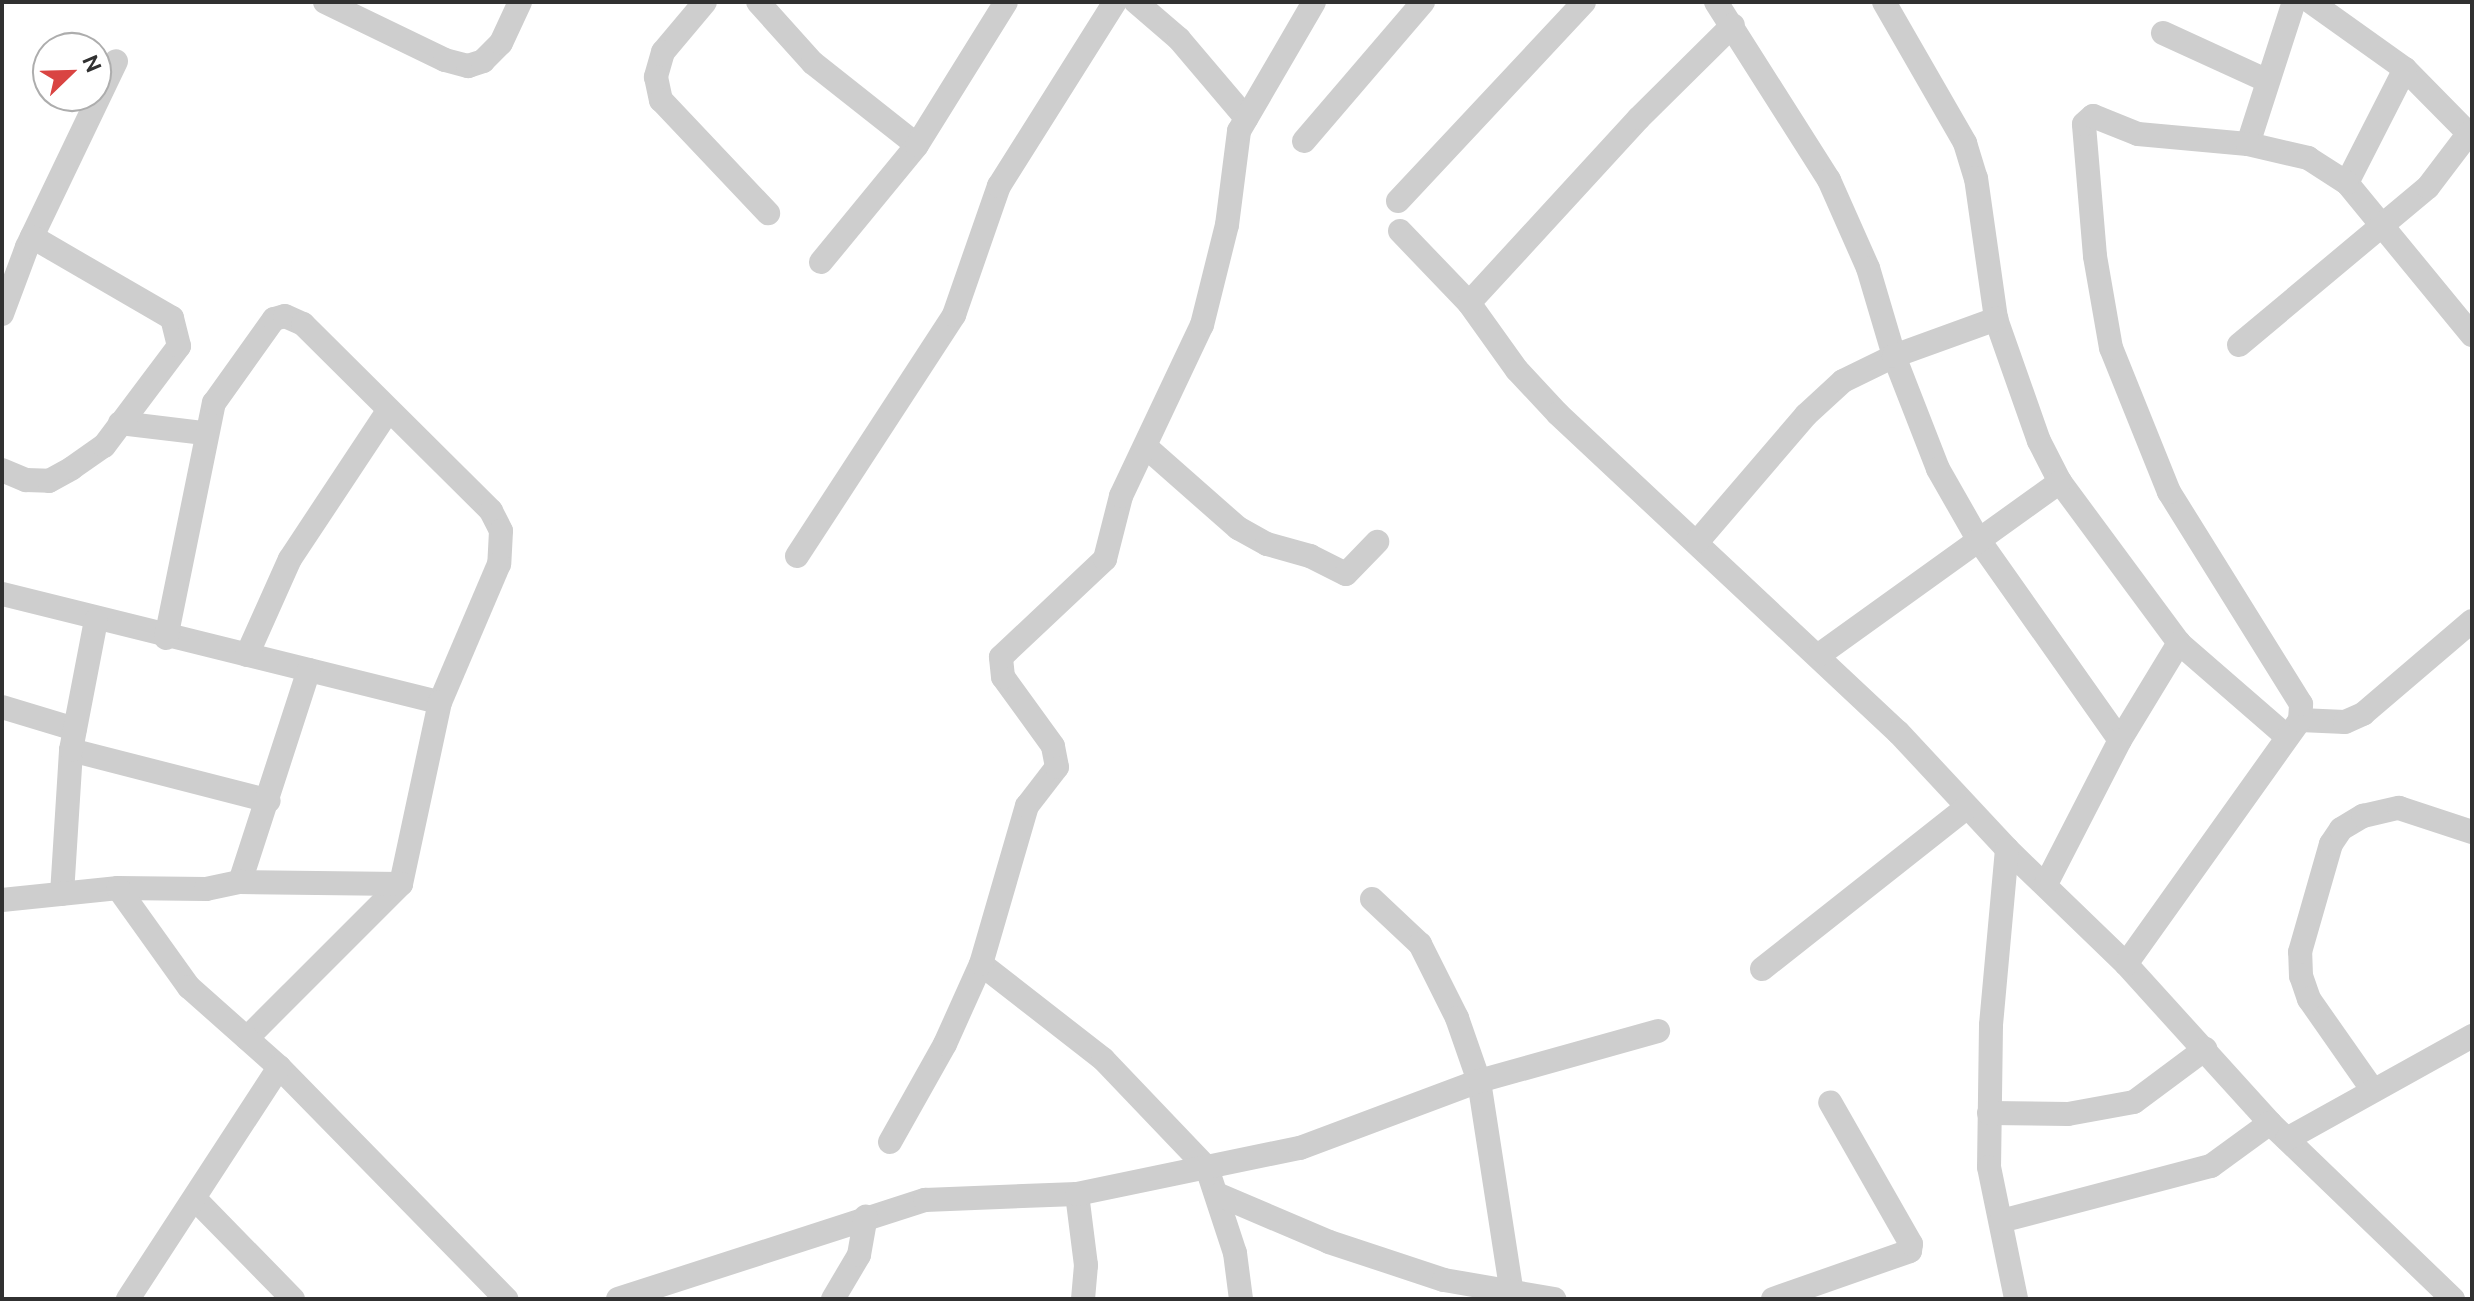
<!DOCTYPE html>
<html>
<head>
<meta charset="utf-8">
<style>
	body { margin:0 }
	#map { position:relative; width:2474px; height:1301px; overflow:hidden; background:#fff; font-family:Ubuntu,sans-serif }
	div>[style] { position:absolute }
	.minor>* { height:24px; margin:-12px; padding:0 12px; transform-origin:12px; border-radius:12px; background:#cecece }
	span { translate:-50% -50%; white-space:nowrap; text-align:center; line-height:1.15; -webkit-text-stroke:8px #fff; paint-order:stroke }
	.frame { position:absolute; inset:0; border:4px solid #313131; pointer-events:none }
	.north { position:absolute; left:32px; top:32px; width:80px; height:80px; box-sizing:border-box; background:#fff; border:2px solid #adadad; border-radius:50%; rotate:67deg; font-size:22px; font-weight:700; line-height:32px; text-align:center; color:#313131 }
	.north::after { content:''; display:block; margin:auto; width:28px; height:36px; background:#d94442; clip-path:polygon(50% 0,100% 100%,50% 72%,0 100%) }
</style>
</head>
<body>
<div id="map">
	<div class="minor">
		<div style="left:325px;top:2px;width:133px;rotate:25.8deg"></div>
		<div style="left:445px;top:60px;width:24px;rotate:15deg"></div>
		<div style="left:468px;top:66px;width:16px;rotate:-18deg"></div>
		<div style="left:483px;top:61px;width:25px;rotate:-45deg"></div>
		<div style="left:501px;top:43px;width:45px;rotate:-65.1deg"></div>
		<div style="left:705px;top:2px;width:65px;rotate:130deg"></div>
		<div style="left:663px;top:52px;width:26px;rotate:106deg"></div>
		<div style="left:656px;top:77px;width:24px;rotate:78deg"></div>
		<div style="left:661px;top:100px;width:156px;rotate:46.6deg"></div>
		<div style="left:758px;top:2px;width:82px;rotate:48deg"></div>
		<div style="left:813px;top:63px;width:132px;rotate:38.3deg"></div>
		<div style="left:1136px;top:2px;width:57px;rotate:40.7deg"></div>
		<div style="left:1179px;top:39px;width:104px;rotate:49.7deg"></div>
		<div style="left:1716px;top:2px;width:211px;rotate:57.6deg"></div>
		<div style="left:1829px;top:180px;width:96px;rotate:66.1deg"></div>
		<div style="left:1868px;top:268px;width:92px;rotate:73.5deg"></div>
		<div style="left:1894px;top:356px;width:121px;rotate:68.7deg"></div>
		<div style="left:1938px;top:469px;width:81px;rotate:60.3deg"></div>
		<div style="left:1978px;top:539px;width:246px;rotate:54.8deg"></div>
		<div style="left:2120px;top:740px;width:114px;rotate:-58.7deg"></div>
		<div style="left:1884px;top:2px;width:163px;rotate:60.1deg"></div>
		<div style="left:1965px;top:143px;width:37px;rotate:73deg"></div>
		<div style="left:1976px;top:178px;width:142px;rotate:81.9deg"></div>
		<div style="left:1996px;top:319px;width:129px;rotate:70.6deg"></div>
		<div style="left:2039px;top:441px;width:46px;rotate:62.9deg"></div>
		<div style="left:2060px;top:482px;width:200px;rotate:53.5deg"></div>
		<div style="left:2179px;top:643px;width:143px;rotate:41deg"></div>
		<div style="left:2311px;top:2px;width:115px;rotate:35.5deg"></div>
		<div style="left:2405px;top:69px;width:95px;rotate:45.4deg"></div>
		<div style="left:2163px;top:33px;width:115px;rotate:24.6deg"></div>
		<div style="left:2405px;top:69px;width:128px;rotate:117deg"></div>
		<div style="left:2347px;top:183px;width:197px;rotate:50.6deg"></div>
		<div style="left:1304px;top:141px;width:183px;rotate:-49.4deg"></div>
		<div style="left:2248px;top:144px;width:149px;rotate:-72.1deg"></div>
		<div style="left:1398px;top:201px;width:272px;rotate:-46.9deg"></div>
		<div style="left:1400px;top:231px;width:100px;rotate:46.2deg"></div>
		<div style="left:1469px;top:303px;width:82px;rotate:54.4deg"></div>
		<div style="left:1517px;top:370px;width:60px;rotate:47deg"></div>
		<div style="left:1558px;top:414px;width:466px;rotate:43.1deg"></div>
		<div style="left:1898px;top:732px;width:160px;rotate:47deg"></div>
		<div style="left:2007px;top:849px;width:165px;rotate:44deg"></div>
		<div style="left:2126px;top:964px;width:215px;rotate:47.8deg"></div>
		<div style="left:2270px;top:1123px;width:254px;rotate:43.9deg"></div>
		<div style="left:821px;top:262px;width:151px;rotate:-50.6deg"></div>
		<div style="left:917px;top:145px;width:168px;rotate:-58.1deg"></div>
		<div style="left:1469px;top:303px;width:251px;rotate:-47.4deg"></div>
		<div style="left:1639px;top:118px;width:132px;rotate:-44.7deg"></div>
		<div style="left:2px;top:314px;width:72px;rotate:-69.5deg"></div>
		<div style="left:27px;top:247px;width:206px;rotate:-64.4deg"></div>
		<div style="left:2239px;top:345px;width:246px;rotate:-39.9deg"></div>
		<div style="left:2428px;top:187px;width:68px;rotate:-52.8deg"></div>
		<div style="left:120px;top:423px;width:85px;rotate:6.8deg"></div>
		<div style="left:1146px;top:447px;width:123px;rotate:41.4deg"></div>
		<div style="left:1238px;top:528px;width:33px;rotate:29deg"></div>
		<div style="left:1267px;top:544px;width:45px;rotate:15.6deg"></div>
		<div style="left:1310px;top:556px;width:40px;rotate:26.6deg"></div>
		<div style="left:1346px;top:574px;width:45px;rotate:-45.9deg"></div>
		<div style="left:2px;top:470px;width:26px;rotate:23deg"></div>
		<div style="left:26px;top:480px;width:23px;rotate:2deg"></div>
		<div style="left:49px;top:481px;width:26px;rotate:-29deg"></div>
		<div style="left:72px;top:468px;width:39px;rotate:-35deg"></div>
		<div style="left:104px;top:446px;width:125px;rotate:-53.1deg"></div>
		<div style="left:179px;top:346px;width:29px;rotate:-104deg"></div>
		<div style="left:172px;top:318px;width:162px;rotate:-149.9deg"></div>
		<div style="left:1698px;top:541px;width:166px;rotate:-49.4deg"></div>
		<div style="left:1806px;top:415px;width:50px;rotate:-42.6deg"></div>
		<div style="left:1843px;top:381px;width:57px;rotate:-26.1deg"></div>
		<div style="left:1894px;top:356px;width:109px;rotate:-19.9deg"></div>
		<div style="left:797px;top:556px;width:288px;rotate:-56.9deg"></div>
		<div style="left:954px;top:315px;width:137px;rotate:-70.8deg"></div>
		<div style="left:999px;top:186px;width:218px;rotate:-57.8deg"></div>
		<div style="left:2px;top:594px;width:451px;rotate:13.9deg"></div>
		<div style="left:166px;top:638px;width:240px;rotate:-78.5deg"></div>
		<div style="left:214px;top:403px;width:103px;rotate:-54.5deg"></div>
		<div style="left:274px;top:319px;width:11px;rotate:-15deg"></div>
		<div style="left:285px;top:316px;width:20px;rotate:24deg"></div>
		<div style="left:303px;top:324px;width:265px;rotate:44.8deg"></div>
		<div style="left:491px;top:511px;width:22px;rotate:63deg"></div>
		<div style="left:501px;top:531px;width:33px;rotate:93deg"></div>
		<div style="left:499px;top:564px;width:150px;rotate:113.1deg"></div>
		<div style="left:440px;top:702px;width:186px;rotate:102.1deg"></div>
		<div style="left:401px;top:884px;width:218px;rotate:135deg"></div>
		<div style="left:247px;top:655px;width:105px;rotate:-65.9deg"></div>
		<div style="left:290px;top:559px;width:178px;rotate:-56.5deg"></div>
		<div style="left:1819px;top:655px;width:297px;rotate:-35.7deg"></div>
		<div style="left:2px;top:707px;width:76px;rotate:16.8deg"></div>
		<div style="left:2300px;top:720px;width:45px;rotate:2.5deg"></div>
		<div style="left:2345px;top:722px;width:20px;rotate:-24deg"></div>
		<div style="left:2363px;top:714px;width:143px;rotate:-40.5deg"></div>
		<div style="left:71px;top:750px;width:204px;rotate:14.4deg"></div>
		<div style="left:2007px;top:849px;width:177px;rotate:95.2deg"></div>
		<div style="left:1991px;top:1025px;width:142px;rotate:90.8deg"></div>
		<div style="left:1989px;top:1167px;width:135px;rotate:78.4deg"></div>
		<div style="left:240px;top:882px;width:223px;rotate:-72deg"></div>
		<div style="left:2046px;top:884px;width:162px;rotate:-62.8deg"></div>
		<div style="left:118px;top:888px;width:88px;rotate:0.7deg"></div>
		<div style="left:206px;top:889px;width:35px;rotate:-12deg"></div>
		<div style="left:240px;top:882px;width:161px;rotate:0.7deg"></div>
		<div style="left:62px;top:894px;width:144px;rotate:-86.4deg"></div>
		<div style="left:71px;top:750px;width:132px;rotate:-79.1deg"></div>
		<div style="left:1372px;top:899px;width:66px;rotate:43.2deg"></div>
		<div style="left:1420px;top:944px;width:83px;rotate:63.4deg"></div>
		<div style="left:1457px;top:1018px;width:67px;rotate:70.8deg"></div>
		<div style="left:1479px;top:1081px;width:216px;rotate:81.2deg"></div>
		<div style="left:2px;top:900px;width:117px;rotate:-5.9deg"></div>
		<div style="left:118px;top:888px;width:122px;rotate:54.4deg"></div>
		<div style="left:189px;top:987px;width:120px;rotate:41.6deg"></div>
		<div style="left:279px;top:1067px;width:325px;rotate:45.6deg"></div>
		<div style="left:981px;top:964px;width:155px;rotate:37.9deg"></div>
		<div style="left:1103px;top:1059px;width:151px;rotate:46.3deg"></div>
		<div style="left:1207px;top:1168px;width:89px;rotate:71.8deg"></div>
		<div style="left:1235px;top:1253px;width:46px;rotate:82.6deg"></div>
		<div style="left:2126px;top:964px;width:300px;rotate:-54.5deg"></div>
		<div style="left:2300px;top:720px;width:16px;rotate:-86deg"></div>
		<div style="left:2301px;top:704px;width:250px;rotate:-121.9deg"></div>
		<div style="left:2169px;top:492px;width:155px;rotate:-111.9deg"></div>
		<div style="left:2111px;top:348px;width:93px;rotate:-99.9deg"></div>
		<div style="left:2095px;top:256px;width:132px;rotate:-94.8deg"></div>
		<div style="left:2084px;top:124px;width:12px;rotate:-42deg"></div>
		<div style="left:2093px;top:116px;width:48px;rotate:21.8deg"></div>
		<div style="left:2138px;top:134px;width:110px;rotate:5.2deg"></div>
		<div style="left:2248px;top:144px;width:62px;rotate:13.1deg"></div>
		<div style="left:2308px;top:158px;width:46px;rotate:32.7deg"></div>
		<div style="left:1762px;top:969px;width:261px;rotate:-38.3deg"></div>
		<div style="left:2372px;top:1089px;width:110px;rotate:-125deg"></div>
		<div style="left:2309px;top:999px;width:24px;rotate:-109deg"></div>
		<div style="left:2301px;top:976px;width:24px;rotate:-92deg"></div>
		<div style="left:2300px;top:952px;width:112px;rotate:-74deg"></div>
		<div style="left:2331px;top:844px;width:18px;rotate:-56deg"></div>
		<div style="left:2341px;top:829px;width:26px;rotate:-31deg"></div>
		<div style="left:2363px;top:816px;width:37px;rotate:-13deg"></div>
		<div style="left:2399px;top:808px;width:77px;rotate:18.2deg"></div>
		<div style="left:1989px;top:1113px;width:79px;rotate:0.7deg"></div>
		<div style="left:2068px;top:1114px;width:67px;rotate:-10.3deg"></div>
		<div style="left:2134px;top:1102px;width:89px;rotate:-36.7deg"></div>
		<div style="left:2287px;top:1139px;width:212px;rotate:-29.1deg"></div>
		<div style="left:890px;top:1142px;width:112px;rotate:-60.7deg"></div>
		<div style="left:945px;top:1044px;width:88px;rotate:-65.8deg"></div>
		<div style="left:981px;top:964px;width:165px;rotate:-73.8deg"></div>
		<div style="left:1027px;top:806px;width:49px;rotate:-52.4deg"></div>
		<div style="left:1057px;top:767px;width:21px;rotate:-101deg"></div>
		<div style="left:1053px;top:746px;width:85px;rotate:-125.9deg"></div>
		<div style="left:1003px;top:677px;width:20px;rotate:-96deg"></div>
		<div style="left:1001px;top:657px;width:143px;rotate:-43.3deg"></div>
		<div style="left:1105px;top:559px;width:65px;rotate:-75.7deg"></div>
		<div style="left:1121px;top:496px;width:189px;rotate:-64.7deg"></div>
		<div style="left:1202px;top:325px;width:103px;rotate:-76deg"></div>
		<div style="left:1227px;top:225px;width:95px;rotate:-82.7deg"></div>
		<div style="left:1239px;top:131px;width:149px;rotate:-59.8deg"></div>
		<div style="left:1077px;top:1194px;width:72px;rotate:82.8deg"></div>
		<div style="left:1086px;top:1265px;width:34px;rotate:95deg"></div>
		<div style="left:1219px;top:1195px;width:120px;rotate:23.1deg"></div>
		<div style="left:1329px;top:1242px;width:121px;rotate:18.3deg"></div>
		<div style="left:1444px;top:1280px;width:112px;rotate:9.8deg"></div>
		<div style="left:195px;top:1199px;width:140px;rotate:45.6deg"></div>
		<div style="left:2001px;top:1221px;width:217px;rotate:-14.7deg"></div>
		<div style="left:2211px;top:1166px;width:73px;rotate:-36.1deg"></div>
		<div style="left:128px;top:1299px;width:277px;rotate:-56.9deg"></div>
		<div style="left:618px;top:1299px;width:323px;rotate:-17.9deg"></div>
		<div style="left:925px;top:1200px;width:152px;rotate:-2.3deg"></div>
		<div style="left:1077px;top:1194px;width:228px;rotate:-11.7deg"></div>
		<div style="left:1300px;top:1148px;width:191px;rotate:-20.5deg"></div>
		<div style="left:1479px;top:1081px;width:186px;rotate:-15.6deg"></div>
		<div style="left:833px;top:1299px;width:51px;rotate:-59.4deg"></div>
		<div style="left:859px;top:1255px;width:39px;rotate:-80deg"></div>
		<div style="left:1773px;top:1299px;width:145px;rotate:-19.3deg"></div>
		<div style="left:1910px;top:1251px;width:7px;rotate:-82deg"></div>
		<div style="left:1911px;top:1244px;width:163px;rotate:-119.7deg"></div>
	</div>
	<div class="frame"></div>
	<div class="north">N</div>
</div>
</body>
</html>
